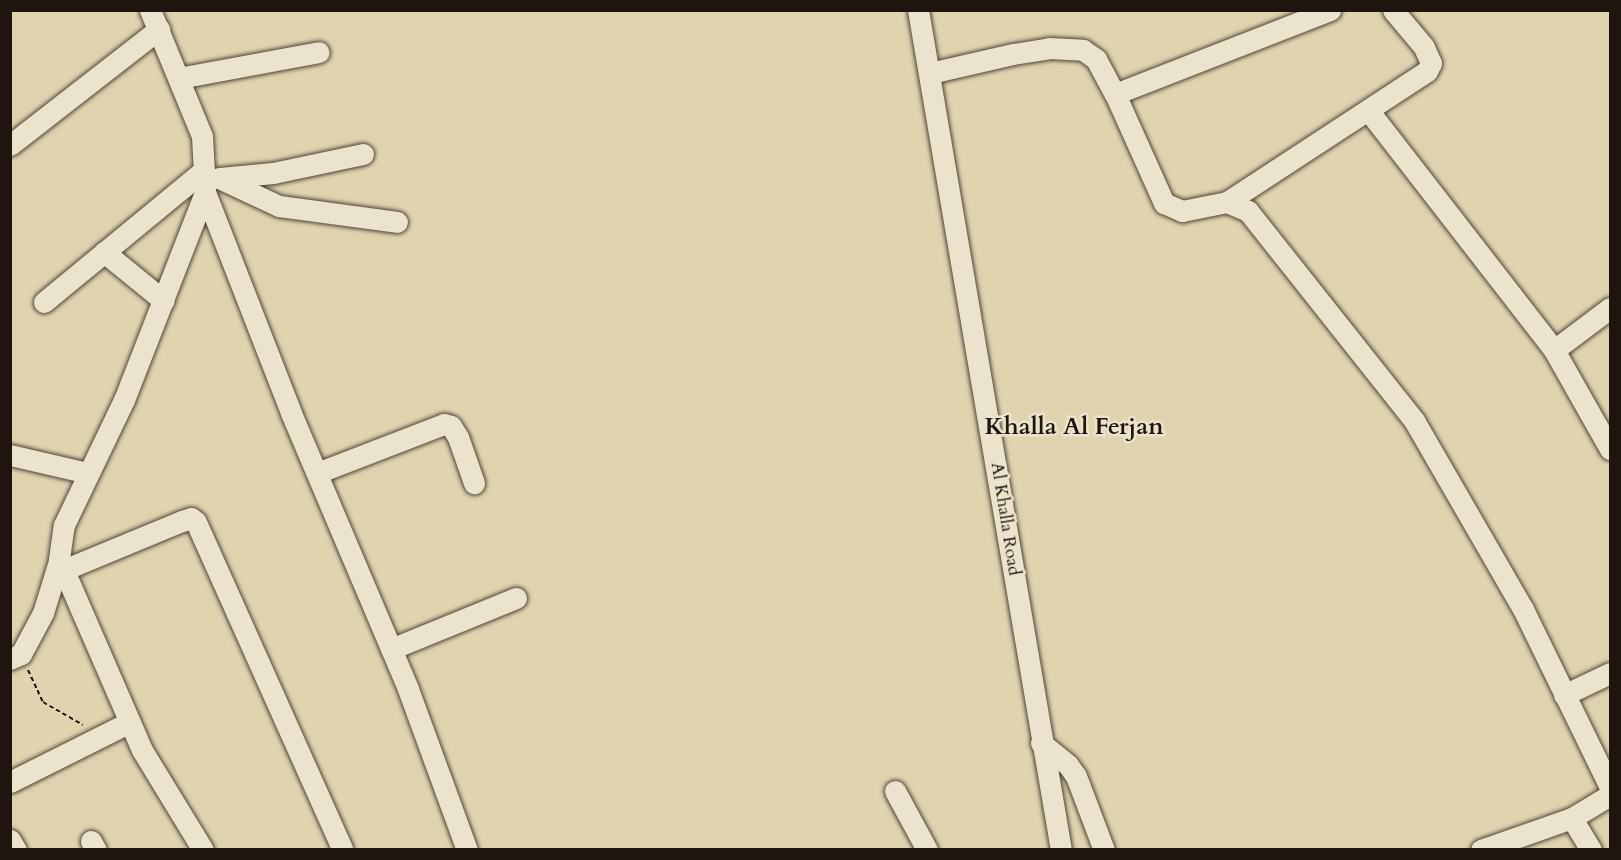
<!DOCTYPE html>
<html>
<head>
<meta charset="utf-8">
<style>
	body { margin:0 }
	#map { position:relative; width:1621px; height:860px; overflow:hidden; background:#e0d4b0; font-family:Cardo,serif }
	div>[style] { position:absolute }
	.path>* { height:2px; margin-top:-1px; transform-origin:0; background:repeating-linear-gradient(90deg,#20140e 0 4.5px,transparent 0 7.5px) }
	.roads { filter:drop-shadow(0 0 2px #504436) drop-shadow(0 0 2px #504436) }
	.minor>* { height:21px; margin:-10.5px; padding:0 10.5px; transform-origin:10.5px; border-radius:10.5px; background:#ebe3cc }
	span { translate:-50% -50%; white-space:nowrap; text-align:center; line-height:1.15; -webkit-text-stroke:5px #ebe3cc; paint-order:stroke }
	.street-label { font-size:18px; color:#20140e }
	.district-label { font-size:24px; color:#20140e; font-weight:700 }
	.frame { position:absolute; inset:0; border:12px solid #20140e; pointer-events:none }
</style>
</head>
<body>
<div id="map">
	<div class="path">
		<div style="left:28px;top:670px;width:35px;rotate:65deg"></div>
		<div style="left:43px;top:702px;width:46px;rotate:29.9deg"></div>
	</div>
	<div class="roads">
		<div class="minor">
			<div style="left:150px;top:10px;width:136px;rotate:67.6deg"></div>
			<div style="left:202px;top:136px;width:56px;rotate:86.9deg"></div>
			<div style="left:205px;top:192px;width:237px;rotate:68.7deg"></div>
			<div style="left:291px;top:413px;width:300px;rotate:67deg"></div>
			<div style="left:408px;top:689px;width:171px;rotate:69.9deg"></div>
			<div style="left:918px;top:10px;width:852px;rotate:80.34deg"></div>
			<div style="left:930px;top:73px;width:85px;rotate:-12.9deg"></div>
			<div style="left:1013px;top:54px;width:36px;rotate:-9deg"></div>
			<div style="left:1049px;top:48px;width:34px;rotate:3deg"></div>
			<div style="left:1083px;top:50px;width:16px;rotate:35deg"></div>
			<div style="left:1096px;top:59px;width:40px;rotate:62deg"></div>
			<div style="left:1115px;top:94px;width:120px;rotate:65.8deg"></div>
			<div style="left:1164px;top:203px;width:20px;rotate:24deg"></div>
			<div style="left:1182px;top:211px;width:46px;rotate:-11.3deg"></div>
			<div style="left:1227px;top:202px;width:23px;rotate:23deg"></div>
			<div style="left:1248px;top:211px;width:269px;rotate:51.6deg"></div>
			<div style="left:1415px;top:422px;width:216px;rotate:60deg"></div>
			<div style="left:1523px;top:609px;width:198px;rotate:64deg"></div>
			<div style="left:179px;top:78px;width:142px;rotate:-10.5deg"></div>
			<div style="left:1115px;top:94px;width:231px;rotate:-21.3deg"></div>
			<div style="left:1368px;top:110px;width:304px;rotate:52.2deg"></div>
			<div style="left:10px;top:145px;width:189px;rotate:-37.9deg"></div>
			<div style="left:219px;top:178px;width:66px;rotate:25deg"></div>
			<div style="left:279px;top:206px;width:119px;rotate:7.7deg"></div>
			<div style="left:220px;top:178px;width:53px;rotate:-5.4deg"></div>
			<div style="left:273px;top:173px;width:92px;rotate:-11.9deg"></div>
			<div style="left:1227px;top:202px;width:239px;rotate:-33.2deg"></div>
			<div style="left:1427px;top:71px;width:9px;rotate:-63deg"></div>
			<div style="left:1431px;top:63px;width:17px;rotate:-114deg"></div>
			<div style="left:1424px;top:47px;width:48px;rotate:-130deg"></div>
			<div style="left:104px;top:252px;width:77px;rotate:39.2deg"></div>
			<div style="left:44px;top:302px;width:207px;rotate:-39.5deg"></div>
			<div style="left:1610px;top:308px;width:70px;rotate:143.1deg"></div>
			<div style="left:1554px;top:350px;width:114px;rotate:60.5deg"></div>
			<div style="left:10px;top:455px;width:80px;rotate:13deg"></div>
			<div style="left:317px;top:473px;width:136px;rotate:-21.1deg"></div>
			<div style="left:444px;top:424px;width:7px;rotate:16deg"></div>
			<div style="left:451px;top:426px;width:13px;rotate:58deg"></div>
			<div style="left:458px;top:437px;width:49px;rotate:70.8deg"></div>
			<div style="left:61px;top:571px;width:131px;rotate:-22.5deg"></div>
			<div style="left:182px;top:521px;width:9px;rotate:-18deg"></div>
			<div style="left:191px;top:518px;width:6px;rotate:39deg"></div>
			<div style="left:196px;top:522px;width:359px;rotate:65.9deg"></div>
			<div style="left:391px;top:649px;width:135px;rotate:-22.2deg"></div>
			<div style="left:10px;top:659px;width:12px;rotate:-24deg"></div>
			<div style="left:21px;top:654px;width:47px;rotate:-61.8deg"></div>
			<div style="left:43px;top:613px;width:54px;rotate:-72.9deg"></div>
			<div style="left:1564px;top:695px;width:51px;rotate:-25.6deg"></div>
			<div style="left:1041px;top:743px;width:35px;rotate:39deg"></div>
			<div style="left:1068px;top:765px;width:14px;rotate:54deg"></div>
			<div style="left:1076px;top:776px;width:79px;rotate:69.3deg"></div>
			<div style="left:10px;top:782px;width:134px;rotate:-26.6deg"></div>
			<div style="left:895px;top:791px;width:67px;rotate:61.5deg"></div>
			<div style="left:10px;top:840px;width:12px;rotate:59deg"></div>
			<div style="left:91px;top:841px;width:10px;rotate:61deg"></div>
			<div style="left:203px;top:850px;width:117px;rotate:-121.4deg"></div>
			<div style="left:142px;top:750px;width:208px;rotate:-113.5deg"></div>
			<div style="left:59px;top:559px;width:34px;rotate:-82deg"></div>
			<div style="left:64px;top:525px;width:139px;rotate:-64.4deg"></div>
			<div style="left:124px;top:400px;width:223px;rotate:-68.7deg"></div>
			<div style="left:1481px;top:850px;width:96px;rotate:-19.4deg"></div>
			<div style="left:1591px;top:850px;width:37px;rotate:-121deg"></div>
			<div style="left:1572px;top:818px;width:44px;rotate:-31.2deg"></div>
		</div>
	</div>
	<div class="street-label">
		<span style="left:1005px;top:519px;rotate:81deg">Al Khalla Road</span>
	</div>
	<div class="district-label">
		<span style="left:1074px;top:427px">Khalla Al Ferjan</span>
	</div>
	<div class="frame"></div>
</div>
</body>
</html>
